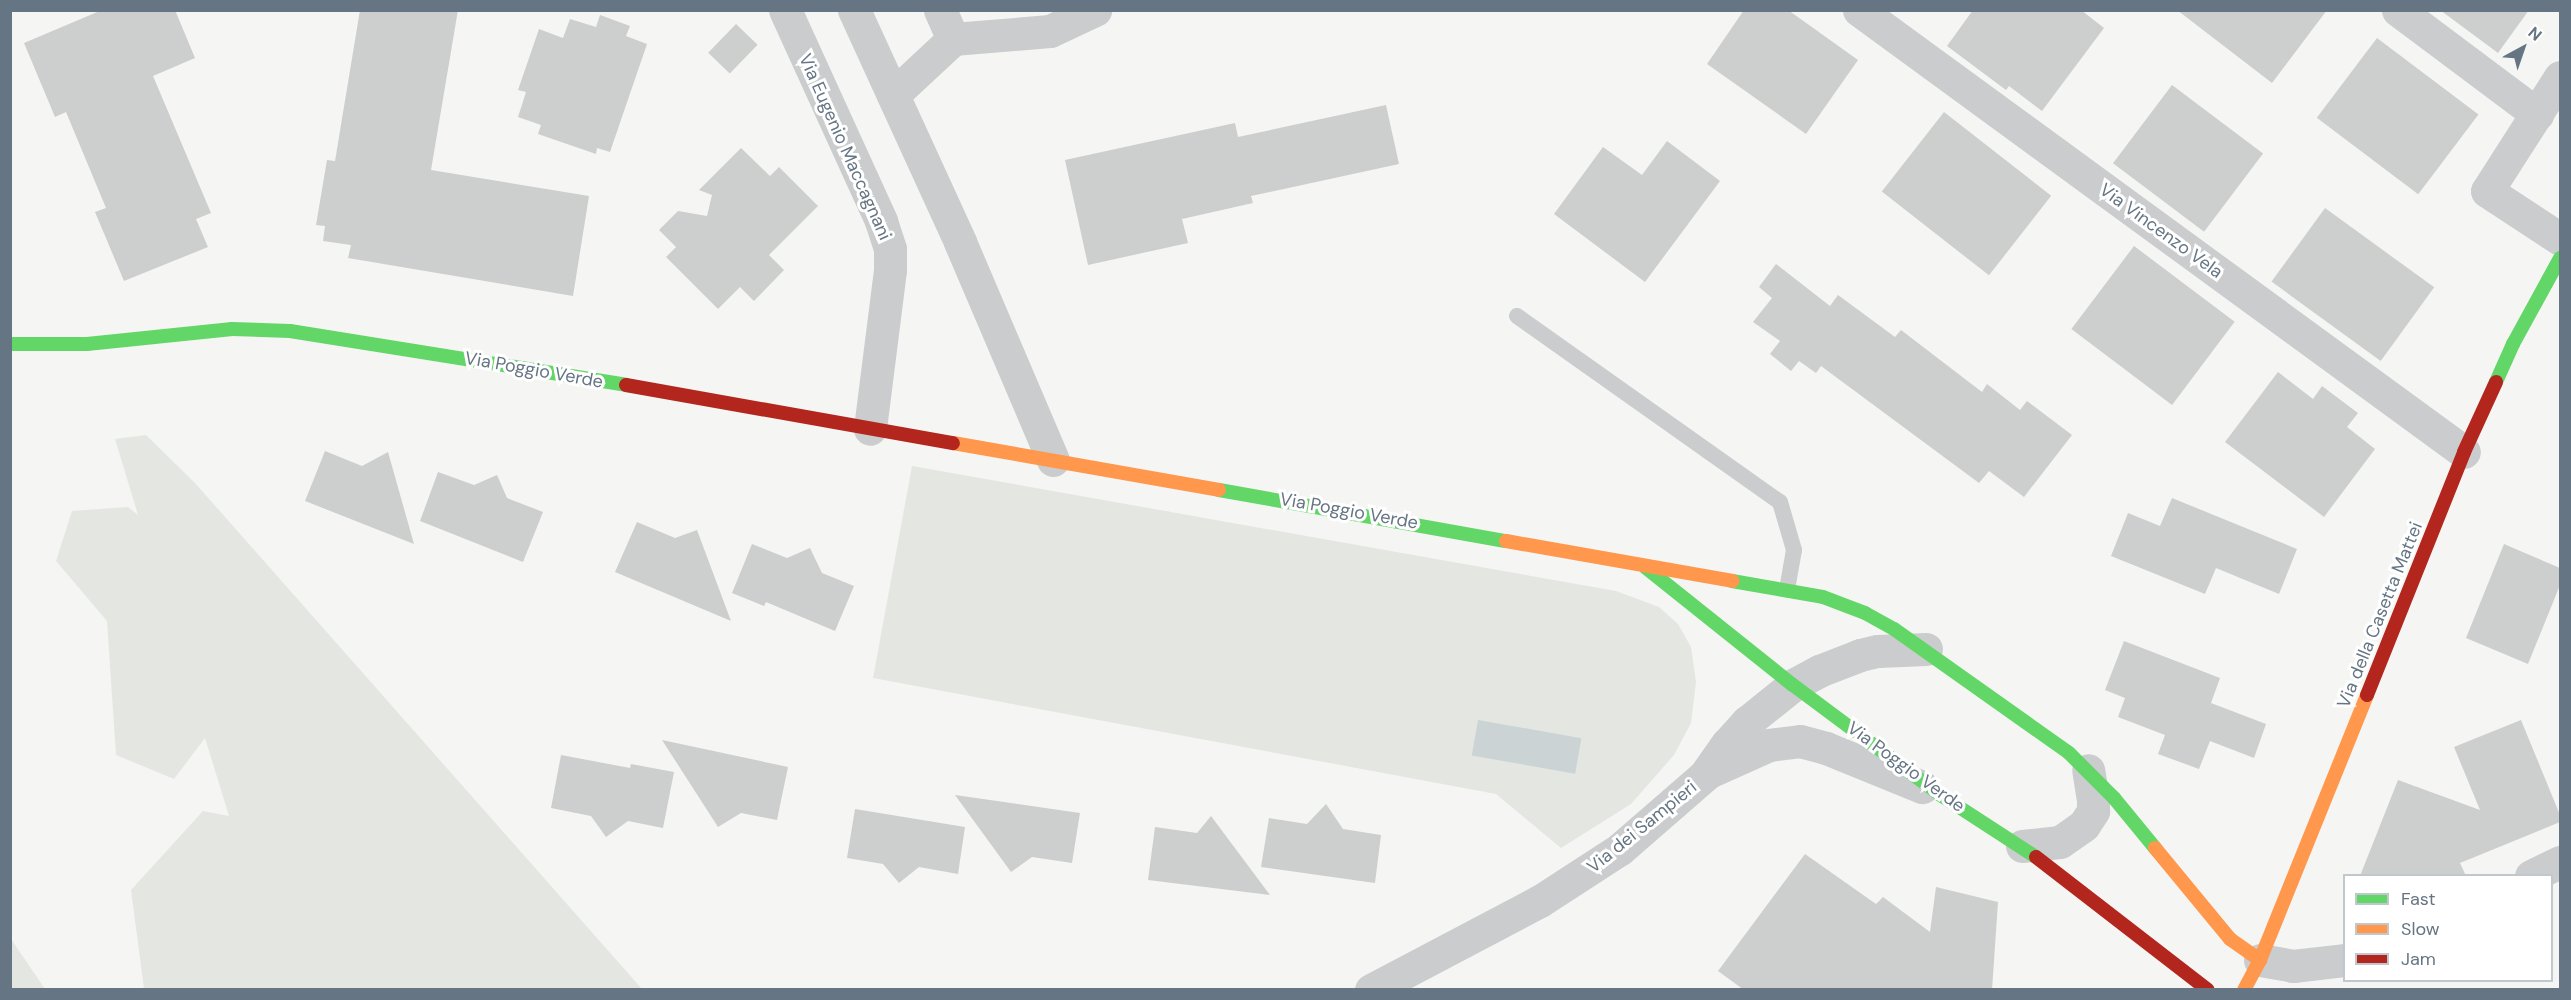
<!DOCTYPE html>
<html>
<head>
<meta charset="utf-8">
<style>
	body { margin:0 }
	#map { position:relative; width:2571px; height:1000px; overflow:hidden; background:#f5f5f3; font-family:"DM Sans",sans-serif }
	div>[style] { position:absolute }
	.green>* { inset:0; background:#e4e7e1 }
	.water>* { inset:0; background:#cbd3d5; transform-origin:0 0 }
	.building>* { inset:0; background:#cdcece; transform-origin:0 0 }
	.lane>* { height:16px; margin:-8px; padding:0 8px; transform-origin:8px; border-radius:8px; background:#cacccd }
	.street>* { height:33px; margin:-16.5px; padding:0 16.5px; transform-origin:16.5px; border-radius:16.5px; background:#cacccd }
	.fast>* { height:14px; margin:-7px; padding:0 7px; transform-origin:7px; border-radius:7px; background:#63d668 }
	.slow>* { height:14px; margin:-7px; padding:0 7px; transform-origin:7px; border-radius:7px; background:#ff974d }
	.jam>* { height:14px; margin:-7px; padding:0 7px; transform-origin:7px; border-radius:7px; background:#b3261e }
	span { translate:-50% -50%; white-space:nowrap; text-align:center; line-height:1.15; -webkit-text-stroke:6px #fff; paint-order:stroke }
	.street-label { font-size:18px; color:#657583 }
	.frame { position:absolute; inset:0; border:12px solid #657583; pointer-events:none }
	.legend { position:absolute; left:2343px; top:874px; width:210px; height:108px; box-sizing:border-box; background:#fff; border:2px solid #c1c8cd; margin:0; padding:8px 10px; list-style:none; font-size:18px; color:#657583 }
	.legend li { display:flex; align-items:center; gap:12px; height:30px }
	.legend b { width:30px; border:2px solid #c1c8cd }
	.north { position:absolute; left:2493px; top:18px; width:60px; height:60px; -webkit-text-stroke:4px #fff; paint-order:stroke; rotate:40deg; font-size:16px; font-weight:700; line-height:24px; text-align:center; color:#657583 }
	.north::after { content:''; display:block; margin:auto; width:21px; height:27px; background:#657583; clip-path:polygon(50% 0,100% 100%,50% 72%,0 100%) }
</style>
</head>
<body>
<div id="map">
	<div class="green">
		<div style="clip-path:polygon(146px 435px,195px 483px,642px 989px,144px 989px,131px 890px,203px 811px,229px 816px,205px 738px,174px 779px,116px 755px,107px 621px,56px 561px,72px 511px,128px 507px,138px 515px,115px 439px)"></div>
		<div style="clip-path:polygon(912px 466px,1616px 591px,1659px 607px,1678px 624px,1691px 647px,1696px 682px,1691px 723px,1674px 755px,1631px 804px,1561px 848px,1496px 794px,873px 678px)"></div>
		<div style="clip-path:polygon(10px 939px,11px 939px,45px 989px,11px 989px)"></div>
	</div>
	<div class="water">
		<div style="left:1478px;top:720px;width:105px;height:36px;rotate:10deg"></div>
	</div>
	<div class="building">
		<div style="clip-path:polygon(102px 10px,175px 10px,195px 58px,153px 76px,211px 213px,196px 219px,208px 247px,124px 281px,95px 212px,106px 208px,66px 112px,55px 117px,24px 43px)"></div>
		<div style="clip-path:polygon(360px 10px,458px 10px,431px 170px,589px 196px,573px 296px,348px 258px,351px 245px,323px 241px,325px 226px,316px 225px,327px 160px,335px 161px)"></div>
		<div style="clip-path:polygon(1744px 10px,1788px 10px,1858px 60px,1806px 134px,1707px 64px)"></div>
		<div style="clip-path:polygon(1973px 10px,2081px 10px,2104px 28px,2042px 111px,2009px 86px,2006px 90px,1947px 46px)"></div>
		<div style="clip-path:polygon(2177px 10px,2327px 10px,2272px 83px)"></div>
		<div style="clip-path:polygon(2440px 10px,2529px 10px,2498px 53px)"></div>
		<div style="clip-path:polygon(600px 15px,630px 26px,626px 36px,647px 44px,610px 152px,597px 148px,596px 154px,538px 134px,541px 125px,518px 117px,526px 92px,518px 90px,539px 29px,563px 38px,570px 19px,596px 27px)"></div>
		<div style="left:736px;top:24px;width:30px;height:40px;rotate:44deg"></div>
		<div style="left:2377px;top:38px;width:127px;height:100px;rotate:37deg"></div>
		<div style="left:2172px;top:85px;width:114px;height:98px;rotate:37deg"></div>
		<div style="clip-path:polygon(1386px 105px,1399px 164px,1251px 196px,1253px 203px,1182px 219px,1188px 243px,1088px 265px,1065px 160px,1235px 123px,1238px 137px)"></div>
		<div style="left:1944px;top:112px;width:136px;height:101px;rotate:38deg"></div>
		<div style="clip-path:polygon(1667px 141px,1720px 181px,1645px 282px,1554px 214px,1603px 147px,1642px 175px)"></div>
		<div style="clip-path:polygon(741px 148px,770px 176px,779px 167px,818px 206px,769px 255px,784px 270px,754px 301px,740px 287px,718px 309px,666px 257px,676px 247px,659px 230px,678px 211px,707px 216px,712px 195px,699px 190px)"></div>
		<div style="left:2325px;top:208px;width:135px;height:91px;rotate:36deg"></div>
		<div style="left:2134px;top:246px;width:126px;height:104px;rotate:37deg"></div>
		<div style="clip-path:polygon(1776px 264px,1830px 306px,1838px 295px,1895px 337px,1901px 330px,1982px 392px,1987px 384px,2020px 410px,2027px 401px,2072px 435px,2024px 497px,1989px 471px,1979px 483px,1821px 366px,1816px 373px,1799px 361px,1791px 371px,1770px 354px,1780px 341px,1753px 322px,1772px 298px,1759px 287px)"></div>
		<div style="clip-path:polygon(2278px 372px,2313px 399px,2322px 386px,2358px 413px,2347px 427px,2375px 449px,2324px 517px,2225px 442px)"></div>
		<div style="clip-path:polygon(325px 451px,362px 466px,388px 452px,414px 544px,305px 501px)"></div>
		<div style="clip-path:polygon(438px 472px,474px 485px,497px 475px,507px 498px,543px 512px,523px 562px,420px 521px)"></div>
		<div style="clip-path:polygon(2172px 498px,2297px 549px,2279px 594px,2216px 568px,2205px 594px,2111px 556px,2128px 513px,2160px 526px)"></div>
		<div style="clip-path:polygon(637px 522px,675px 538px,697px 530px,731px 621px,615px 572px)"></div>
		<div style="clip-path:polygon(752px 544px,787px 558px,810px 548px,822px 573px,854px 586px,835px 631px,766px 602px,764px 606px,732px 593px)"></div>
		<div style="clip-path:polygon(2504px 544px,2560px 568px,2560px 585px,2528px 664px,2466px 638px)"></div>
		<div style="clip-path:polygon(2124px 641px,2220px 678px,2211px 703px,2266px 724px,2254px 758px,2210px 741px,2199px 769px,2158px 754px,2165px 735px,2118px 717px,2125px 698px,2105px 690px)"></div>
		<div style="clip-path:polygon(2521px 720px,2560px 815px,2560px 822px,2460px 863px,2466px 876px,2360px 876px,2398px 780px,2480px 810px,2454px 747px)"></div>
		<div style="clip-path:polygon(662px 740px,788px 767px,777px 820px,741px 813px,718px 827px)"></div>
		<div style="clip-path:polygon(561px 755px,630px 768px,631px 764px,674px 772px,663px 828px,628px 821px,606px 837px,591px 816px,551px 808px)"></div>
		<div style="clip-path:polygon(955px 795px,1080px 813px,1072px 863px,1032px 857px,1011px 872px)"></div>
		<div style="clip-path:polygon(1326px 804px,1343px 829px,1381px 835px,1375px 883px,1261px 867px,1269px 818px,1307px 824px)"></div>
		<div style="clip-path:polygon(855px 809px,965px 827px,958px 874px,919px 867px,899px 883px,883px 864px,847px 858px)"></div>
		<div style="clip-path:polygon(1211px 816px,1270px 895px,1148px 880px,1155px 827px,1197px 833px)"></div>
		<div style="clip-path:polygon(1805px 854px,1876px 904px,1883px 897px,1930px 932px,1936px 887px,1998px 902px,1992px 990px,1744px 990px,1718px 971px)"></div>
	</div>
	<div class="lane">
		<div style="left:1517px;top:316px;width:322px;rotate:35.3deg"></div>
		<div style="left:1780px;top:502px;width:50px;rotate:73.7deg"></div>
		<div style="left:1794px;top:550px;width:39px;rotate:100deg"></div>
	</div>
	<div class="street">
		<div style="left:785px;top:10px;width:232px;rotate:65.5deg"></div>
		<div style="left:881px;top:221px;width:29px;rotate:72deg"></div>
		<div style="left:890px;top:249px;width:21px;rotate:90deg"></div>
		<div style="left:890px;top:270px;width:160px;rotate:97.2deg"></div>
		<div style="left:854px;top:10px;width:255px;rotate:65.4deg"></div>
		<div style="left:960px;top:242px;width:237px;rotate:66.9deg"></div>
		<div style="left:940px;top:10px;width:32px;rotate:66deg"></div>
		<div style="left:953px;top:39px;width:97px;rotate:-4.7deg"></div>
		<div style="left:1050px;top:31px;width:50px;rotate:-25deg"></div>
		<div style="left:1859px;top:10px;width:749px;rotate:36.15deg"></div>
		<div style="left:2398px;top:10px;width:174px;rotate:36.8deg"></div>
		<div style="left:2560px;top:77px;width:135px;rotate:122.6deg"></div>
		<div style="left:2487px;top:191px;width:87px;rotate:33.3deg"></div>
		<div style="left:893px;top:95px;width:82px;rotate:-43deg"></div>
		<div style="left:1709px;top:772px;width:66px;rotate:-24.2deg"></div>
		<div style="left:1769px;top:745px;width:31px;rotate:-7deg"></div>
		<div style="left:1800px;top:741px;width:27px;rotate:15deg"></div>
		<div style="left:1826px;top:748px;width:104px;rotate:22.1deg"></div>
		<div style="left:2022px;top:846px;width:38px;rotate:-6deg"></div>
		<div style="left:2060px;top:842px;width:29px;rotate:-35deg"></div>
		<div style="left:2084px;top:825px;width:17px;rotate:-57deg"></div>
		<div style="left:2093px;top:811px;width:11px;rotate:-90deg"></div>
		<div style="left:2093px;top:800px;width:30px;rotate:-99deg"></div>
		<div style="left:2531px;top:876px;width:32px;rotate:-26deg"></div>
		<div style="left:2260px;top:960px;width:34px;rotate:10deg"></div>
		<div style="left:2293px;top:966px;width:51px;rotate:-6.7deg"></div>
		<div style="left:1371px;top:990px;width:191px;rotate:-27.8deg"></div>
		<div style="left:1540px;top:901px;width:95px;rotate:-33deg"></div>
		<div style="left:1620px;top:849px;width:113px;rotate:-41deg"></div>
		<div style="left:1705px;top:775px;width:38px;rotate:-55deg"></div>
		<div style="left:1727px;top:744px;width:30px;rotate:-48deg"></div>
		<div style="left:1747px;top:722px;width:59px;rotate:-38.8deg"></div>
		<div style="left:1793px;top:685px;width:30px;rotate:-28deg"></div>
		<div style="left:1819px;top:671px;width:44px;rotate:-21.3deg"></div>
		<div style="left:1860px;top:655px;width:18px;rotate:-13deg"></div>
		<div style="left:1878px;top:651px;width:48px;rotate:-2.4deg"></div>
	</div>
	<div class="fast">
		<div style="left:10px;top:344px;width:77px"></div>
		<div style="left:87px;top:344px;width:146px;rotate:-5.9deg"></div>
		<div style="left:232px;top:329px;width:58px;rotate:2deg"></div>
		<div style="left:290px;top:331px;width:340px;rotate:9.1deg"></div>
		<div style="left:2496px;top:382px;width:42px;rotate:-65.9deg"></div>
		<div style="left:2513px;top:344px;width:98px;rotate:-61.3deg"></div>
		<div style="left:1219px;top:490px;width:291px;rotate:10.1deg"></div>
		<div style="left:1645px;top:567px;width:189px;rotate:38.6deg"></div>
		<div style="left:1793px;top:685px;width:186px;rotate:36.7deg"></div>
		<div style="left:1942px;top:796px;width:112px;rotate:33deg"></div>
		<div style="left:1732px;top:581px;width:92px;rotate:10deg"></div>
		<div style="left:1823px;top:597px;width:45px;rotate:20.9deg"></div>
		<div style="left:1865px;top:613px;width:33px;rotate:29deg"></div>
		<div style="left:1894px;top:629px;width:214px;rotate:35.3deg"></div>
		<div style="left:2069px;top:753px;width:64px;rotate:45deg"></div>
		<div style="left:2114px;top:798px;width:65px;rotate:50.6deg"></div>
	</div>
	<div class="slow">
		<div style="left:953px;top:443px;width:270px;rotate:10deg"></div>
		<div style="left:1506px;top:541px;width:230px;rotate:10deg"></div>
		<div style="left:2155px;top:848px;width:118px;rotate:50.5deg"></div>
		<div style="left:2230px;top:939px;width:37px;rotate:35deg"></div>
		<div style="left:2244px;top:990px;width:34px;rotate:-62deg"></div>
		<div style="left:2260px;top:960px;width:286px;rotate:-68deg"></div>
	</div>
	<div class="jam">
		<div style="left:626px;top:385px;width:332px;rotate:10.1deg"></div>
		<div style="left:2367px;top:695px;width:262px;rotate:-68.2deg"></div>
		<div style="left:2464px;top:452px;width:77px;rotate:-65.4deg"></div>
		<div style="left:2036px;top:857px;width:217px;rotate:37.7deg"></div>
	</div>
	<div class="street-label">
		<span style="left:845px;top:147px;rotate:66deg">Via Eugenio Maccagnani</span>
		<span style="left:2161px;top:231px;rotate:36deg">Via Vincenzo Vela</span>
		<span style="left:534px;top:370px;rotate:10deg">Via Poggio Verde</span>
		<span style="left:1349px;top:511px;rotate:10deg">Via Poggio Verde</span>
		<span style="left:2380px;top:615px;rotate:-68deg">Via della Casetta Mattei</span>
		<span style="left:1906px;top:767px;rotate:36deg">Via Poggio Verde</span>
		<span style="left:1642px;top:827px;rotate:-39deg">Via dei Sampieri</span>
	</div>
	<div class="frame"></div>
	<ul class="legend">
	<li><b style="height:8px;background:#63d668"></b>Fast</li>
	<li><b style="height:8px;background:#ff974d"></b>Slow</li>
	<li><b style="height:8px;background:#b3261e"></b>Jam</li>
	</ul>
	<div class="north">N</div>
</div>
</body>
</html>
